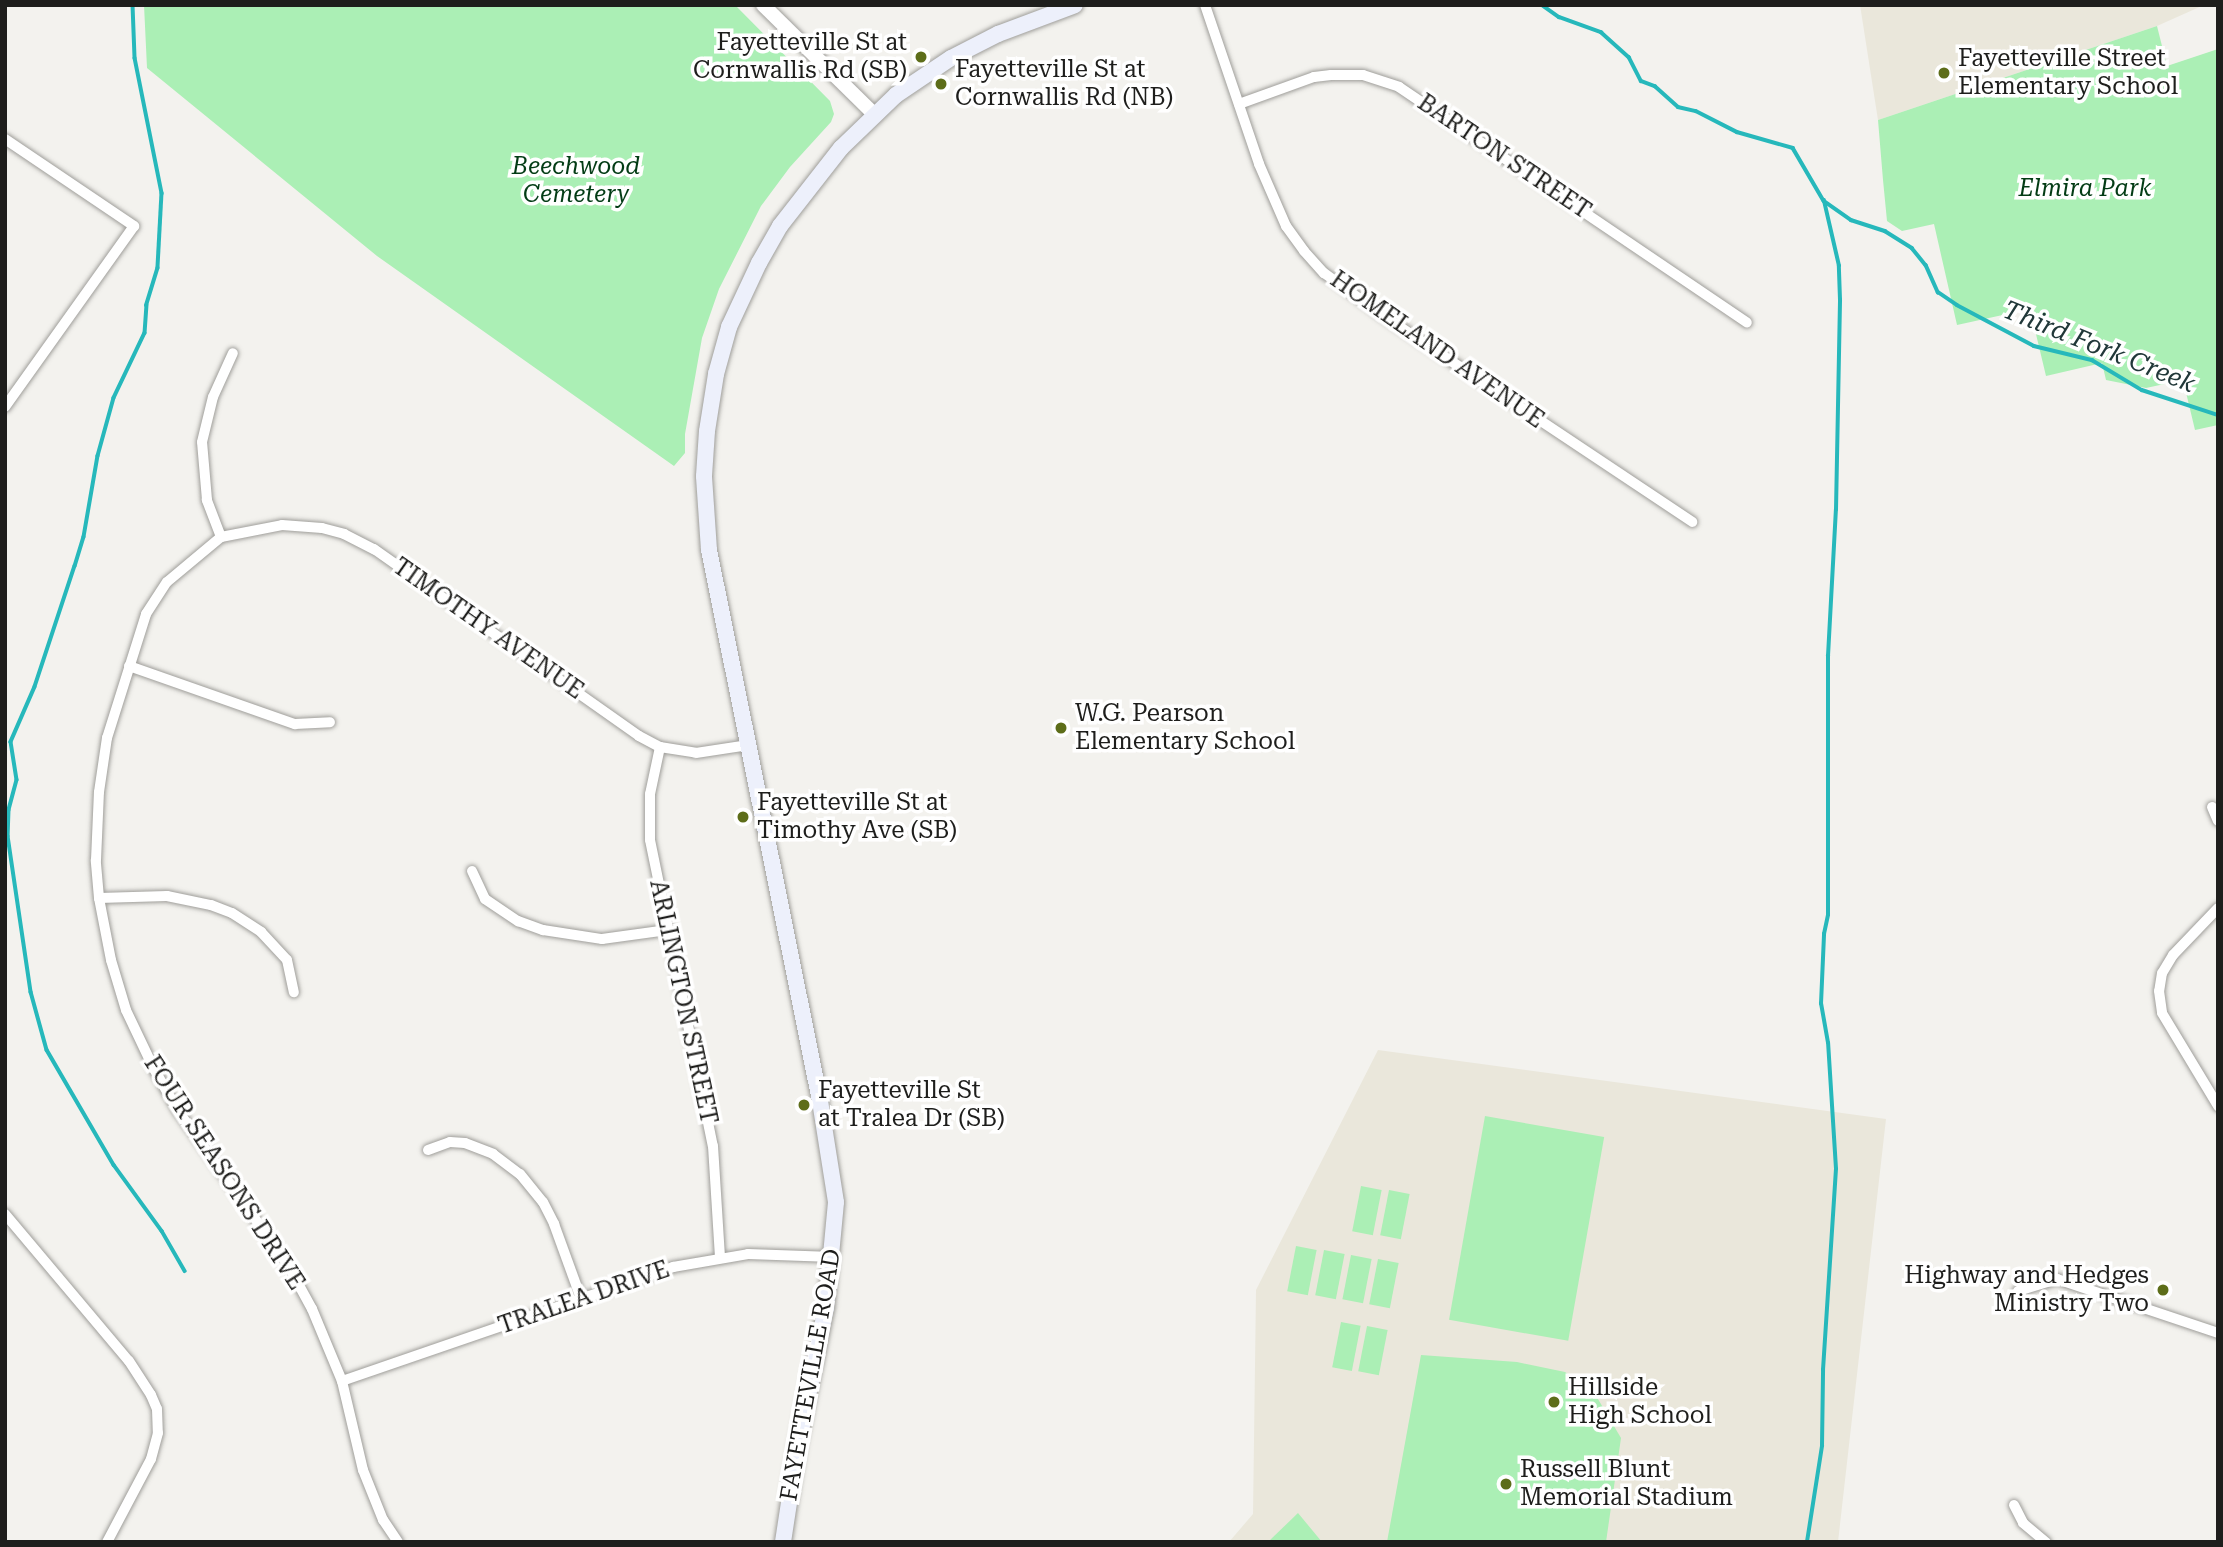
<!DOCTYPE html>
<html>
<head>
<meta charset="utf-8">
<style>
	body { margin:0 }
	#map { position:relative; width:2223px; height:1547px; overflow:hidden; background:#f3f2ee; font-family:"Roboto Serif",serif }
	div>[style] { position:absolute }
	.built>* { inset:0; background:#eae7db }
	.green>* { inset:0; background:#abefb5; transform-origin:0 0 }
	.stream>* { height:3.5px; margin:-1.75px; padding:0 1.75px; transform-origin:1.75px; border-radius:1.75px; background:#26b8bb }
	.roads { filter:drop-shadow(0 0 2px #9f9e9a) drop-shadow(0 0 2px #9f9e9a) }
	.minor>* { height:10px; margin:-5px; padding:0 5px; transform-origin:5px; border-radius:5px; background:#fff }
	.tertiary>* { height:14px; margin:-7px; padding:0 7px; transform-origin:7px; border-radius:7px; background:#fff }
	.secondary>* { height:16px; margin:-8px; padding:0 8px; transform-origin:8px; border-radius:8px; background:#edf0fb }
	.dots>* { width:19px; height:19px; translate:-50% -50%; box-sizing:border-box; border:4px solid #fff; border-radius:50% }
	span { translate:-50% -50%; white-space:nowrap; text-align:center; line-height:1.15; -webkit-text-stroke:7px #fff; paint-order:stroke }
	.poi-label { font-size:24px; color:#1e1e1c }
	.right { translate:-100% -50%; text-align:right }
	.left { translate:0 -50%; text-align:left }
	.street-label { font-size:24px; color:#1e1e1c }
	.park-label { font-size:24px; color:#033c15; font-style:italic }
	.water-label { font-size:26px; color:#213839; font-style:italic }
	.frame { position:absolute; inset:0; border:7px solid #1e1e1c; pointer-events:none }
</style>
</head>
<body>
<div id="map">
	<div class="built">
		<div style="clip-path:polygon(1860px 5px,2204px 5px,2157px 26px,1878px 120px)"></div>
		<div style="clip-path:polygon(1378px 1050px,1886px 1119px,1838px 1542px,1229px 1542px,1253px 1514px,1256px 1290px)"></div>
	</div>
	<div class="green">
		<div style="clip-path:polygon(144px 5px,735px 5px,830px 101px,834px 114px,831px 122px,790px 167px,761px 206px,719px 289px,702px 338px,685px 434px,685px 453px,674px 466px,377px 256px,147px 68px)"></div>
		<div style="clip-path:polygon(2157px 26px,2167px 66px,2218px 49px,2218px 425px,2195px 430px,2183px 380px,2146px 388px,2106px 380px,2102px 363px,2046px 376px,2030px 309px,1957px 325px,1934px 224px,1902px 231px,1887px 221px,1883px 180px,1878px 120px)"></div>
		<div style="left:1485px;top:1116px;width:121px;height:207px;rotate:10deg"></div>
		<div style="left:1361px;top:1186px;width:21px;height:46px;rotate:11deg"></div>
		<div style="left:1389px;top:1190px;width:21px;height:46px;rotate:11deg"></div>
		<div style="left:1296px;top:1246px;width:21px;height:46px;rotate:11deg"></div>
		<div style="left:1324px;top:1250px;width:21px;height:46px;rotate:11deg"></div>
		<div style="left:1351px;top:1255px;width:21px;height:45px;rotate:11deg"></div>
		<div style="left:1378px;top:1259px;width:21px;height:46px;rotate:11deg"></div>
		<div style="left:1341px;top:1322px;width:20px;height:46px;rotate:11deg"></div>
		<div style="left:1367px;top:1326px;width:21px;height:46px;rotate:11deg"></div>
		<div style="clip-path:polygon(1421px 1355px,1517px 1362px,1565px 1372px,1595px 1394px,1621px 1438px,1606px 1542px,1387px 1542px)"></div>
		<div style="clip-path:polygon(1298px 1513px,1322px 1542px,1268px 1542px)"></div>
	</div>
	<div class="stream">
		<div style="left:133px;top:5px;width:53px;rotate:87.8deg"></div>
		<div style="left:135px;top:58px;width:138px;rotate:78.7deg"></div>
		<div style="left:162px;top:193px;width:75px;rotate:93.1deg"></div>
		<div style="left:158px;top:268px;width:39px;rotate:107deg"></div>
		<div style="left:147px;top:305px;width:28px;rotate:94deg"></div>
		<div style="left:145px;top:333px;width:72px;rotate:115.5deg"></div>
		<div style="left:114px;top:398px;width:60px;rotate:105.4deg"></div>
		<div style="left:98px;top:456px;width:82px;rotate:99.8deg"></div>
		<div style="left:84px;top:537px;width:30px;rotate:107deg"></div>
		<div style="left:75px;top:566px;width:127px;rotate:108.3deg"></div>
		<div style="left:35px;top:687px;width:60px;rotate:113.6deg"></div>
		<div style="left:11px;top:742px;width:38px;rotate:81deg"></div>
		<div style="left:17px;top:780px;width:31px;rotate:105deg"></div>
		<div style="left:9px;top:810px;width:26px;rotate:92deg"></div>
		<div style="left:8px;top:836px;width:158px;rotate:81.6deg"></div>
		<div style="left:31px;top:992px;width:60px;rotate:74.6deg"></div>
		<div style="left:47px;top:1050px;width:133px;rotate:59.8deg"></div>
		<div style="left:114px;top:1165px;width:82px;rotate:54deg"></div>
		<div style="left:162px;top:1231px;width:46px;rotate:60.1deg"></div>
		<div style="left:1542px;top:5px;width:21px;rotate:35deg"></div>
		<div style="left:1559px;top:17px;width:45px;rotate:19.7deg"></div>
		<div style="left:1601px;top:32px;width:38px;rotate:42deg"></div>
		<div style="left:1629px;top:57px;width:27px;rotate:63deg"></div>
		<div style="left:1641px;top:81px;width:15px;rotate:20deg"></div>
		<div style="left:1655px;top:86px;width:31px;rotate:42deg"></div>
		<div style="left:1678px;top:107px;width:18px;rotate:13deg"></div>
		<div style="left:1696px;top:111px;width:46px;rotate:27.1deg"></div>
		<div style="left:1737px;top:132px;width:58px;rotate:15.9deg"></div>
		<div style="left:1793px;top:148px;width:61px;rotate:59.7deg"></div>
		<div style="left:1824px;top:201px;width:33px;rotate:35deg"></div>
		<div style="left:1851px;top:220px;width:36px;rotate:18deg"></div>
		<div style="left:1885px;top:231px;width:32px;rotate:32deg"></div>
		<div style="left:1912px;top:248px;width:22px;rotate:51deg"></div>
		<div style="left:1926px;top:265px;width:30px;rotate:66deg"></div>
		<div style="left:1938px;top:292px;width:23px;rotate:34deg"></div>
		<div style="left:1957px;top:305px;width:87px;rotate:28deg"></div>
		<div style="left:2034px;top:346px;width:60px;rotate:13.6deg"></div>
		<div style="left:2092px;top:360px;width:58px;rotate:31deg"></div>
		<div style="left:2142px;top:390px;width:80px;rotate:18.2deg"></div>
		<div style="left:1807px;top:1542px;width:97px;rotate:-81.1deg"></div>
		<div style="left:1822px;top:1446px;width:76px;rotate:-89.2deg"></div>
		<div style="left:1823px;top:1370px;width:201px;rotate:-86.3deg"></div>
		<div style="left:1836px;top:1169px;width:126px;rotate:-93.6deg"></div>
		<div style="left:1828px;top:1043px;width:40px;rotate:-100deg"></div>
		<div style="left:1821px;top:1004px;width:70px;rotate:-87.5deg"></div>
		<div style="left:1824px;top:934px;width:19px;rotate:-78deg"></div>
		<div style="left:1828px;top:915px;width:259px;rotate:-90deg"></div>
		<div style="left:1828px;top:656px;width:146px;rotate:-86.9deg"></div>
		<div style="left:1836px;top:510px;width:210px;rotate:-88.9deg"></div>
		<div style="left:1840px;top:300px;width:34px;rotate:-92deg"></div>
		<div style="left:1839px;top:266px;width:67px;rotate:-103deg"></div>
	</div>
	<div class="roads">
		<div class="minor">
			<div style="left:1205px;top:5px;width:168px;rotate:71.2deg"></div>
			<div style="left:1259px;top:164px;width:68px;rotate:66.5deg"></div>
			<div style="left:1286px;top:226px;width:31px;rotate:54deg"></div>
			<div style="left:1304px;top:251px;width:30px;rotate:48deg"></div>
			<div style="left:1324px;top:273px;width:72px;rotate:35.9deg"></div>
			<div style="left:1382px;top:315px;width:373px;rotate:33.7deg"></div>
			<div style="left:1239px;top:104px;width:80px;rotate:-19.8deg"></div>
			<div style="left:1314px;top:77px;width:17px;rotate:-7deg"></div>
			<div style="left:1331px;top:75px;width:32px"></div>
			<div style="left:1363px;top:75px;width:38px;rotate:18deg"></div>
			<div style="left:1399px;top:87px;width:420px;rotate:34.1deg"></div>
			<div style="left:5px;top:139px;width:156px;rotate:34deg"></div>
			<div style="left:134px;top:226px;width:222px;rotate:125.5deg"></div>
			<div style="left:221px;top:537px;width:40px;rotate:-111deg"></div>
			<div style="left:207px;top:500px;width:58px;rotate:-94.9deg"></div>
			<div style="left:202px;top:442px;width:46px;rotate:-76.3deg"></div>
			<div style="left:213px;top:397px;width:48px;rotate:-65.6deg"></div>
			<div style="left:129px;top:666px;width:176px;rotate:19.3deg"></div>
			<div style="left:295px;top:724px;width:35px;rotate:-3deg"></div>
			<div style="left:660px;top:747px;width:48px;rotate:102deg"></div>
			<div style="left:650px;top:794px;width:46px;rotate:90deg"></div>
			<div style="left:650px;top:840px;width:312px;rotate:78.4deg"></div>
			<div style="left:713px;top:1146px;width:111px;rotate:86.4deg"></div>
			<div style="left:2212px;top:807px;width:15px;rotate:67deg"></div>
			<div style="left:472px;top:871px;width:31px;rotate:65deg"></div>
			<div style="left:485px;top:899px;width:40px;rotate:34deg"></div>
			<div style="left:518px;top:921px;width:27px;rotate:20deg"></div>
			<div style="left:543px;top:930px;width:60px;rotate:8.7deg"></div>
			<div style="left:602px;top:939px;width:66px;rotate:-7.9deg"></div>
			<div style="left:99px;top:898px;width:68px;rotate:-1.7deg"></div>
			<div style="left:167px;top:896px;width:45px;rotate:11.6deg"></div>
			<div style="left:211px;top:905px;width:22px;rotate:21deg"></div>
			<div style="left:232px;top:913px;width:35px;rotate:33deg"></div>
			<div style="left:261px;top:932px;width:38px;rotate:47deg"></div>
			<div style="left:287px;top:960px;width:33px;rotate:78deg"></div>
			<div style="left:2218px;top:908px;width:65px;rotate:133.8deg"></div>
			<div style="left:2173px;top:955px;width:21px;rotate:121deg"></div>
			<div style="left:2162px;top:973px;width:18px;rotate:99deg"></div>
			<div style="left:2159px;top:991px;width:22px;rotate:82deg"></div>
			<div style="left:2162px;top:1013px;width:109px;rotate:58.9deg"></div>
			<div style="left:428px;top:1150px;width:23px;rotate:-20deg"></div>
			<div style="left:450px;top:1142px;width:15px;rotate:4deg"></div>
			<div style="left:465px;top:1143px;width:30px;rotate:21deg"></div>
			<div style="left:493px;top:1154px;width:34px;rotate:37deg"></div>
			<div style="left:520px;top:1174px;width:36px;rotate:51deg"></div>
			<div style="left:543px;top:1202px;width:25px;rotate:63deg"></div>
			<div style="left:554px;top:1224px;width:79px;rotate:70deg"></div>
			<div style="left:5px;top:1214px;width:192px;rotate:49.9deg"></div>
			<div style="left:129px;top:1361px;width:40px;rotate:57.1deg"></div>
			<div style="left:151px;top:1395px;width:15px;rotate:67deg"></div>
			<div style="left:157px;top:1409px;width:24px;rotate:88deg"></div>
			<div style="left:158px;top:1433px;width:27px;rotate:105deg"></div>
			<div style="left:151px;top:1459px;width:94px;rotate:117.9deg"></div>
			<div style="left:2018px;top:1291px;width:41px;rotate:-17.1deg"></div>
			<div style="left:2057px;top:1279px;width:170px;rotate:18.5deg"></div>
			<div style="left:342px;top:1381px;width:350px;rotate:-19deg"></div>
			<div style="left:673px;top:1267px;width:76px;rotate:-9.8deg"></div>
			<div style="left:748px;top:1254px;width:85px;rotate:2deg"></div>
			<div style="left:2014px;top:1505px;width:20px;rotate:63deg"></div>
			<div style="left:2023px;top:1523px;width:30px;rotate:40deg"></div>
			<div style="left:398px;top:1542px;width:27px;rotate:-124deg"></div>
			<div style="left:383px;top:1520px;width:54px;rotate:-111.8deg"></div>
			<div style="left:363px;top:1470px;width:91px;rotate:-103.3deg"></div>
			<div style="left:342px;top:1381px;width:78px;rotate:-112.6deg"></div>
			<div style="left:312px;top:1309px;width:50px;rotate:-118.6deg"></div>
			<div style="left:288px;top:1265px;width:189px;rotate:-125.5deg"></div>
			<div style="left:178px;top:1111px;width:48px;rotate:-119.7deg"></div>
			<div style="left:154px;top:1069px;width:65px;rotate:-115.4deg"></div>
			<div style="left:126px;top:1010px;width:52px;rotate:-106.7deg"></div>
			<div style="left:111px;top:960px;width:63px;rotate:-101deg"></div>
			<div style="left:99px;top:898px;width:38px;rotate:-95deg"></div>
			<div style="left:96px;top:860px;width:68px;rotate:-87.5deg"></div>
			<div style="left:99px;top:792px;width:55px;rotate:-81.6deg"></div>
			<div style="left:107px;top:738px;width:130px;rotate:-72.5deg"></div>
			<div style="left:146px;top:614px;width:38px;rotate:-57deg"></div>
			<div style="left:167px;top:582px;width:70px;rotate:-39.8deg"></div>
			<div style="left:221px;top:537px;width:62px;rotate:-11.1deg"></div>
			<div style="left:282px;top:525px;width:40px;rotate:4.3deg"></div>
			<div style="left:322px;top:528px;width:23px;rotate:15deg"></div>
			<div style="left:344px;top:534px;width:34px;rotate:27deg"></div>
			<div style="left:374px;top:549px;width:324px;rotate:35.2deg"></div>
			<div style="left:639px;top:736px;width:24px;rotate:28deg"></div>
			<div style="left:660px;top:747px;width:36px;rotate:9deg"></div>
			<div style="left:696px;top:753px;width:53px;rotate:-8.7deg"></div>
		</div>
		<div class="tertiary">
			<div style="left:763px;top:5px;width:156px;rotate:44.5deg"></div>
		</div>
		<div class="secondary">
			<div style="left:783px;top:1542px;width:93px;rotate:-81.3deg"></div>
			<div style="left:797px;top:1450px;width:145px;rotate:-78.5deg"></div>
			<div style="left:826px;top:1308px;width:106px;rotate:-84.6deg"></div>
			<div style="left:836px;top:1202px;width:102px;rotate:-99deg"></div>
			<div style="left:820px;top:1101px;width:562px;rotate:-101.39deg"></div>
			<div style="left:709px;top:550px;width:74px;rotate:-93.9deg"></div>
			<div style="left:704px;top:476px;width:45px;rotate:-86.2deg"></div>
			<div style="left:707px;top:431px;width:58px;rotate:-81deg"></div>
			<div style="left:716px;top:374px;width:49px;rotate:-74.5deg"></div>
			<div style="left:729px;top:327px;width:71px;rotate:-64.9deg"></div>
			<div style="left:759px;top:263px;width:43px;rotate:-60.4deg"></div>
			<div style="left:780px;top:226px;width:99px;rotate:-52deg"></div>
			<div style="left:841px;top:148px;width:76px;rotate:-43.9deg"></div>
			<div style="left:896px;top:95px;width:66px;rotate:-33.9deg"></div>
			<div style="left:951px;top:58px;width:53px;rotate:-27.1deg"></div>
			<div style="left:998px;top:34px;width:82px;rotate:-20.6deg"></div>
		</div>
	</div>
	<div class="dots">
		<div style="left:921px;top:57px;background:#5d6d19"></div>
		<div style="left:1944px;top:73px;background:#5d6d19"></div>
		<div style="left:941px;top:84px;background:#5d6d19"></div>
		<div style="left:1061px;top:728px;background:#5d6d19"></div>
		<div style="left:743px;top:817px;background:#5d6d19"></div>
		<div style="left:804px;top:1105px;background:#5d6d19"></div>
		<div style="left:2163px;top:1290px;background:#5d6d19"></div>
		<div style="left:1554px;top:1402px;background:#5d6d19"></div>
		<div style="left:1506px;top:1484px;background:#5d6d19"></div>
	</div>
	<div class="poi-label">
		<span class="right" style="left:907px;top:57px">Fayetteville St at<br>Cornwallis Rd (SB)</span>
		<span class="left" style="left:1958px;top:73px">Fayetteville Street<br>Elementary School</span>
		<span class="left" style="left:955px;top:84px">Fayetteville St at<br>Cornwallis Rd (NB)</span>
		<span class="left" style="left:1075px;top:728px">W.G. Pearson<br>Elementary School</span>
		<span class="left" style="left:757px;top:817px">Fayetteville St at<br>Timothy Ave (SB)</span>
		<span class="left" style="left:818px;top:1105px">Fayetteville St<br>at Tralea Dr (SB)</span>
		<span class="right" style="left:2149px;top:1290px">Highway and Hedges<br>Ministry Two</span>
		<span class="left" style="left:1568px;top:1402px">Hillside<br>High School</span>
		<span class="left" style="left:1520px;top:1484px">Russell Blunt<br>Memorial Stadium</span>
	</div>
	<div class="street-label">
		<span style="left:1504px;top:157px;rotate:34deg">BARTON STREET</span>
		<span style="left:1437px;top:350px;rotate:35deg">HOMELAND AVENUE</span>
		<span style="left:488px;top:629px;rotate:35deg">TIMOTHY AVENUE</span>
		<span style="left:683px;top:1002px;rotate:78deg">ARLINGTON STREET</span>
		<span style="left:224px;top:1173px;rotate:57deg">FOUR SEASONS DRIVE</span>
		<span style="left:584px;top:1298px;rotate:-19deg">TRALEA DRIVE</span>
		<span style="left:811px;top:1375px;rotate:-80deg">FAYETTEVILLE ROAD</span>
	</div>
	<div class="park-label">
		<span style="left:576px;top:181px">Beechwood<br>Cemetery</span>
		<span style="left:2085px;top:189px">Elmira Park</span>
	</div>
	<div class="water-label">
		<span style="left:2099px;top:347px;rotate:22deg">Third Fork Creek</span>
	</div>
	<div class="frame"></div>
</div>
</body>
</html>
